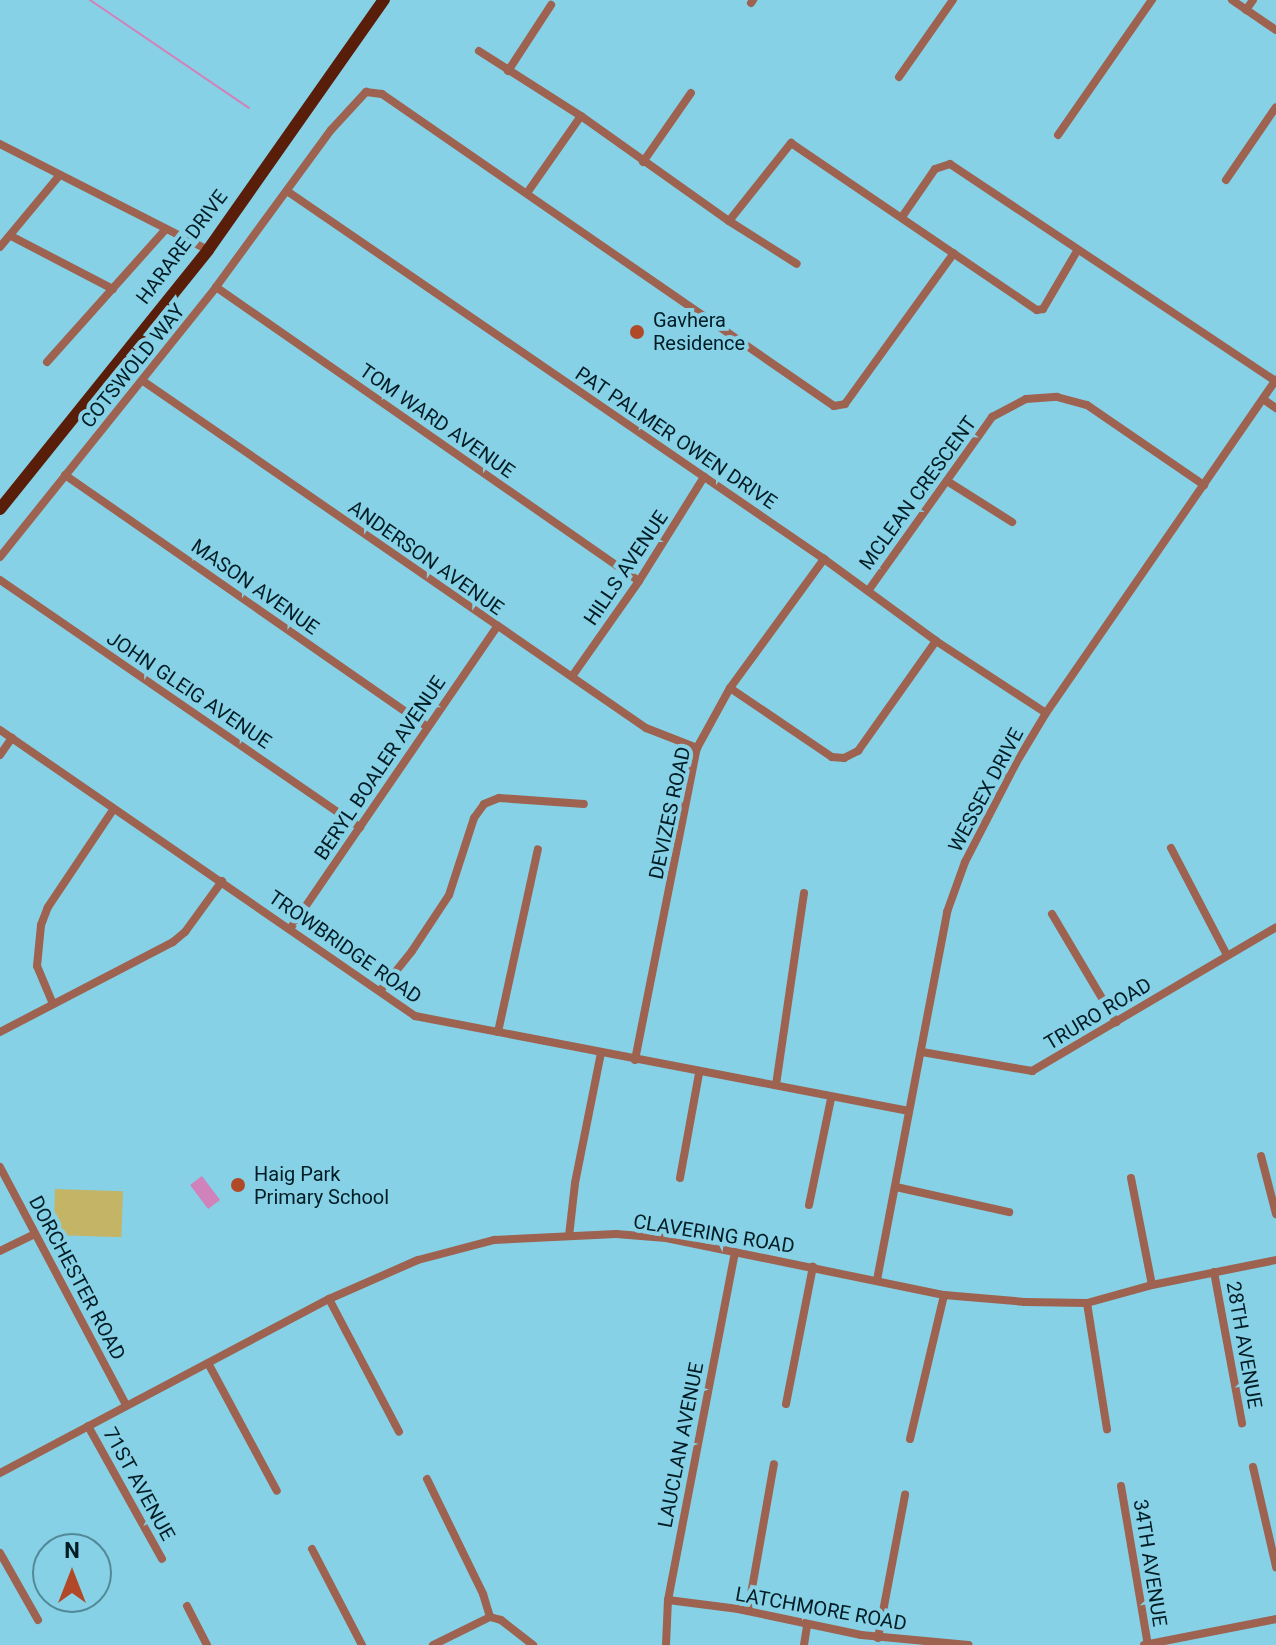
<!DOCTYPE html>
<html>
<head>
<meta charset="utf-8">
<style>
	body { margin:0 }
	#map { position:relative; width:1276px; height:1645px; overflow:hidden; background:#87d1e6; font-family:Roboto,sans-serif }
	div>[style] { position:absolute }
	.green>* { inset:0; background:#c3b466; transform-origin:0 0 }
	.water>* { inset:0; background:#d082ba; transform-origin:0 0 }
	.stream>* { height:2px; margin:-1px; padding:0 1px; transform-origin:1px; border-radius:1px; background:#d082ba }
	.minor>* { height:8px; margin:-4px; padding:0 4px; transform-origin:4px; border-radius:4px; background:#9d6350 }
	.primary>* { height:12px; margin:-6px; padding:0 6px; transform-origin:6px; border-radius:6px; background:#591e0a }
	.dots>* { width:22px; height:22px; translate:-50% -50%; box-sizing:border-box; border:4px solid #87d1e6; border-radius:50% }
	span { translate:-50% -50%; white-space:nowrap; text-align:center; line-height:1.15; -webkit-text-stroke:8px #87d1e6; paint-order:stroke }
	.street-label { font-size:20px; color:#001c24 }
	.poi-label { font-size:20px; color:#001c24 }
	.left { translate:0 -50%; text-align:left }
	.north { position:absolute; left:32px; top:1533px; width:80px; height:80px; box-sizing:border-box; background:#87d1e6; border:2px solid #518998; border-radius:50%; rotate:0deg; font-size:22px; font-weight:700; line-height:32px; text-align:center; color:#001c24 }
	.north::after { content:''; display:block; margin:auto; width:28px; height:36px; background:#b14928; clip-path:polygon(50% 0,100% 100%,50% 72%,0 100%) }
</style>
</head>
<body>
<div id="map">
	<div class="green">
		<div style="left:55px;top:1189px;width:68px;height:46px;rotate:2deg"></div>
	</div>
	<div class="water">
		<div style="left:202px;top:1176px;width:30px;height:15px;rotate:53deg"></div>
	</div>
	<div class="stream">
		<div style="left:90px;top:0;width:192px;rotate:34.2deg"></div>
	</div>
	<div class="minor">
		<div style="left:1232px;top:0;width:53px;rotate:34.3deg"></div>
		<div style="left:751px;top:3px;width:4px;rotate:-56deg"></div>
		<div style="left:1246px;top:10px;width:12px;rotate:-55deg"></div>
		<div style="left:479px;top:51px;width:121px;rotate:32.5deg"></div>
		<div style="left:581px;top:116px;width:181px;rotate:35.4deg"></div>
		<div style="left:729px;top:221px;width:100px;rotate:-51.5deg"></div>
		<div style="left:791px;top:143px;width:297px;rotate:34.2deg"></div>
		<div style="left:1037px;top:310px;width:6px;rotate:-9deg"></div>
		<div style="left:1043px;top:309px;width:67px;rotate:-59.6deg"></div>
		<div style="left:508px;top:71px;width:79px;rotate:-56.9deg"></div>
		<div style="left:899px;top:77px;width:94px;rotate:-55deg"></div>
		<div style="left:1058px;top:135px;width:165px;rotate:-55.2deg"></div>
		<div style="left:0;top:144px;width:233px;rotate:27deg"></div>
		<div style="left:643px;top:162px;width:84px;rotate:-55.2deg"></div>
		<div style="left:1226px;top:180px;width:88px;rotate:-55.6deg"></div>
		<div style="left:287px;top:191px;width:651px;rotate:34.42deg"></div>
		<div style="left:824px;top:559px;width:139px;rotate:36.2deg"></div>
		<div style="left:936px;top:641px;width:131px;rotate:33.2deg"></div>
		<div style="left:527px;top:193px;width:94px;rotate:-55deg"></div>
		<div style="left:902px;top:217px;width:58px;rotate:-55.5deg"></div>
		<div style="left:935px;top:169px;width:16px;rotate:-18deg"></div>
		<div style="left:950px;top:164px;width:391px;rotate:33.7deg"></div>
		<div style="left:729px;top:221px;width:80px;rotate:32.3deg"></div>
		<div style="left:11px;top:236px;width:115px;rotate:27.5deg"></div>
		<div style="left:0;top:247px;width:92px;rotate:-50.3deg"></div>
		<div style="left:216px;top:287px;width:515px;rotate:34.8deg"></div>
		<div style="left:47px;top:362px;width:178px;rotate:-48.2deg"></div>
		<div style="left:143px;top:381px;width:611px;rotate:34.6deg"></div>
		<div style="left:646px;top:728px;width:55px;rotate:21.4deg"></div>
		<div style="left:1263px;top:399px;width:16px;rotate:35deg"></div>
		<div style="left:65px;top:475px;width:440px;rotate:34.8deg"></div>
		<div style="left:947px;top:481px;width:77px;rotate:32.2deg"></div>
		<div style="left:0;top:557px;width:346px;rotate:-51.3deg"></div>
		<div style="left:216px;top:287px;width:195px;rotate:-53.8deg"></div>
		<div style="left:331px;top:130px;width:52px;rotate:-47.4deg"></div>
		<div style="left:366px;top:92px;width:16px;rotate:7deg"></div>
		<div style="left:382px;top:94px;width:549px;rotate:34.62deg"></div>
		<div style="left:834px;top:406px;width:11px;rotate:-10deg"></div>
		<div style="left:845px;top:404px;width:186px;rotate:-54.2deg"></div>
		<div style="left:0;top:580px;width:437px;rotate:34.5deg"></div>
		<div style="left:868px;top:591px;width:214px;rotate:-54.5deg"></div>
		<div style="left:992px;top:417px;width:38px;rotate:-28deg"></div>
		<div style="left:1026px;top:399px;width:31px;rotate:-4deg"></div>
		<div style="left:1057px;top:397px;width:31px;rotate:15deg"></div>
		<div style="left:1087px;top:405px;width:142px;rotate:34.4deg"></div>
		<div style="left:573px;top:675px;width:115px;rotate:-54.9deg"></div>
		<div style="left:639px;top:581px;width:123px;rotate:-58deg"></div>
		<div style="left:730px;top:688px;width:123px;rotate:34.1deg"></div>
		<div style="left:832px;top:757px;width:12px;rotate:5deg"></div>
		<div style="left:844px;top:758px;width:16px;rotate:-27deg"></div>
		<div style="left:858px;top:751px;width:135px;rotate:-54.7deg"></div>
		<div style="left:0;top:730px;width:504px;rotate:34.57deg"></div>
		<div style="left:415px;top:1016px;width:503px;rotate:10.89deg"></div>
		<div style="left:0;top:755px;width:21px;rotate:-55deg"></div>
		<div style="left:1171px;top:848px;width:121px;rotate:62.4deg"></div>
		<div style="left:1052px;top:914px;width:126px;rotate:59.3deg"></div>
		<div style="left:290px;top:929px;width:366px;rotate:-55.6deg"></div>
		<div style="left:380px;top:991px;width:51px;rotate:-51.3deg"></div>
		<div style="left:412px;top:951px;width:67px;rotate:-56.5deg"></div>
		<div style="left:449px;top:895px;width:81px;rotate:-72deg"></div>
		<div style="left:474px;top:818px;width:17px;rotate:-54deg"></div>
		<div style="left:484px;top:804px;width:16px;rotate:-22deg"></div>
		<div style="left:499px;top:798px;width:85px;rotate:4deg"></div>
		<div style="left:53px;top:1004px;width:41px;rotate:-112.8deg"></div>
		<div style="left:37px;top:966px;width:41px;rotate:-84.4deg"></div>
		<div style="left:41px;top:925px;width:19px;rotate:-69deg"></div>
		<div style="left:48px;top:907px;width:117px;rotate:-56.2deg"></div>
		<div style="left:0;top:1032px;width:195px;rotate:-27.5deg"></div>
		<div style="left:173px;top:942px;width:16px;rotate:-40deg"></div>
		<div style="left:185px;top:932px;width:63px;rotate:-54deg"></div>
		<div style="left:498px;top:1032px;width:187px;rotate:-77.7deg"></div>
		<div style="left:922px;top:1052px;width:112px;rotate:9.8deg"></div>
		<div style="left:1032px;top:1071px;width:283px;rotate:-30.5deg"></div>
		<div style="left:635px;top:1060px;width:318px;rotate:-78.8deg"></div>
		<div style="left:697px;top:748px;width:68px;rotate:-61.2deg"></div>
		<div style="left:730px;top:688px;width:160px;rotate:-53.9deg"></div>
		<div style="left:776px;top:1085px;width:194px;rotate:-81.7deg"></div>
		<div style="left:1261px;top:1156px;width:60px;rotate:75.5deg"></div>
		<div style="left:0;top:1167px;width:269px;rotate:62.1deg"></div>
		<div style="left:680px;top:1178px;width:107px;rotate:-79.7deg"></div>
		<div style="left:1131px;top:1178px;width:109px;rotate:78.9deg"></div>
		<div style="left:896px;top:1187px;width:116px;rotate:12.5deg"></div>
		<div style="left:809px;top:1205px;width:108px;rotate:-78.3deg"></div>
		<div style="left:569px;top:1236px;width:53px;rotate:-83.5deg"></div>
		<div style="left:575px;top:1183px;width:133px;rotate:-78.7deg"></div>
		<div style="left:0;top:1251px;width:39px;rotate:-26deg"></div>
		<div style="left:1214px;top:1272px;width:154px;rotate:79.5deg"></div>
		<div style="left:877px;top:1280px;width:375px;rotate:-79.2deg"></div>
		<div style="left:947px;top:912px;width:53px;rotate:-70.2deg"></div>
		<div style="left:965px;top:862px;width:111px;rotate:-62.7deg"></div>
		<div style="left:1016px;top:763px;width:58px;rotate:-59deg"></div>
		<div style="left:1046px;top:713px;width:405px;rotate:-55.4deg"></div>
		<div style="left:329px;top:1299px;width:150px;rotate:62.2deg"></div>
		<div style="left:1087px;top:1303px;width:128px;rotate:81deg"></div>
		<div style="left:208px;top:1363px;width:145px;rotate:61.7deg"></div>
		<div style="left:786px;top:1404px;width:140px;rotate:-78.9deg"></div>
		<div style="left:88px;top:1426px;width:152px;rotate:60.9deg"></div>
		<div style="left:910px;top:1439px;width:148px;rotate:-76.7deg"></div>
		<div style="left:1253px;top:1467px;width:103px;rotate:77deg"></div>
		<div style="left:0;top:1473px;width:372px;rotate:-27.9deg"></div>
		<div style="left:329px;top:1299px;width:97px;rotate:-23.7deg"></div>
		<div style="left:418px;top:1260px;width:79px;rotate:-14.7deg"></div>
		<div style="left:494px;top:1240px;width:122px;rotate:-2.8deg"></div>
		<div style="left:616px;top:1234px;width:50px;rotate:4.6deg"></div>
		<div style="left:666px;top:1238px;width:284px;rotate:11.6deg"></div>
		<div style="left:944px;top:1295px;width:81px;rotate:4.9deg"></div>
		<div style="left:1025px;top:1302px;width:62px;rotate:0.9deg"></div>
		<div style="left:1087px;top:1303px;width:67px;rotate:-15.5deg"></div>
		<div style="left:1152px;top:1285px;width:126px;rotate:-11.4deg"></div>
		<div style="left:427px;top:1479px;width:128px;rotate:64deg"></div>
		<div style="left:483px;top:1594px;width:24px;rotate:73deg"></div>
		<div style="left:1121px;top:1486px;width:161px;rotate:80.4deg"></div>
		<div style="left:312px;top:1549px;width:108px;rotate:62.5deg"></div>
		<div style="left:0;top:1553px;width:77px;rotate:60.4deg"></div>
		<div style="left:668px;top:1600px;width:71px;rotate:7.3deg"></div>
		<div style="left:738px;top:1609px;width:126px;rotate:11.9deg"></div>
		<div style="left:861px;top:1635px;width:108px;rotate:5.3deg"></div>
		<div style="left:187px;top:1606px;width:44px;rotate:62.9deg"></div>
		<div style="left:748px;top:1611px;width:149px;rotate:-80deg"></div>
		<div style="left:878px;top:1638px;width:146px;rotate:-79.3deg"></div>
		<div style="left:433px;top:1645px;width:64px;rotate:-26.2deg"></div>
		<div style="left:490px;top:1617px;width:11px;rotate:15deg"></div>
		<div style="left:501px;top:1620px;width:41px;rotate:38deg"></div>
		<div style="left:666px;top:1645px;width:45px;rotate:-87.5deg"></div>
		<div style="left:668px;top:1600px;width:354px;rotate:-79.1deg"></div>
		<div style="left:804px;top:1645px;width:19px;rotate:-81deg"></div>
		<div style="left:1144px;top:1645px;width:135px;rotate:-11.1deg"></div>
	</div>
	<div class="primary">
		<div style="left:0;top:509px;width:332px;rotate:-51.2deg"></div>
		<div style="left:208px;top:250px;width:306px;rotate:-54.9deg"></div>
	</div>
	<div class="dots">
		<div style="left:637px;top:332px;background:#b14928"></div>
		<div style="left:238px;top:1185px;background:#b14928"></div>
	</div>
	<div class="street-label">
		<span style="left:182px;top:247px;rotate:-53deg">HARARE DRIVE</span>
		<span style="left:133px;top:366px;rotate:-51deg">COTSWOLD WAY</span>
		<span style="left:437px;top:421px;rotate:35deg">TOM WARD AVENUE</span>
		<span style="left:676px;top:438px;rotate:34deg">PAT PALMER OWEN DRIVE</span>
		<span style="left:918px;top:493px;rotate:-54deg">MCLEAN CRESCENT</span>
		<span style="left:426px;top:558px;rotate:35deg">ANDERSON AVENUE</span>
		<span style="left:626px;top:568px;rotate:-56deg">HILLS AVENUE</span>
		<span style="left:255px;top:587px;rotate:35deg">MASON AVENUE</span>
		<span style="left:189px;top:690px;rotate:34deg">JOHN GLEIG AVENUE</span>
		<span style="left:380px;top:768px;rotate:-56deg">BERYL BOALER AVENUE</span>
		<span style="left:986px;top:790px;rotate:-62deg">WESSEX DRIVE</span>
		<span style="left:670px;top:813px;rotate:-78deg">DEVIZES ROAD</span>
		<span style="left:345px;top:947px;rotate:35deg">TROWBRIDGE ROAD</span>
		<span style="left:1098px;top:1014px;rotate:-31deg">TRURO ROAD</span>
		<span style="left:714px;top:1234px;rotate:9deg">CLAVERING ROAD</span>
		<span style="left:77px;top:1278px;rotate:62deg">DORCHESTER ROAD</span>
		<span style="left:1244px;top:1345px;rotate:80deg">28TH AVENUE</span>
		<span style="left:681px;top:1445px;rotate:-79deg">LAUCLAN AVENUE</span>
		<span style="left:139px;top:1484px;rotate:61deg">71ST AVENUE</span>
		<span style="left:1150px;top:1563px;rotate:81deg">34TH AVENUE</span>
		<span style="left:821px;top:1609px;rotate:10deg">LATCHMORE ROAD</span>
	</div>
	<div class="poi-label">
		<span class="left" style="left:653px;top:332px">Gavhera<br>Residence</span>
		<span class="left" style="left:254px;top:1186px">Haig Park<br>Primary School</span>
	</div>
	<div class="north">N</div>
</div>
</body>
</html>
